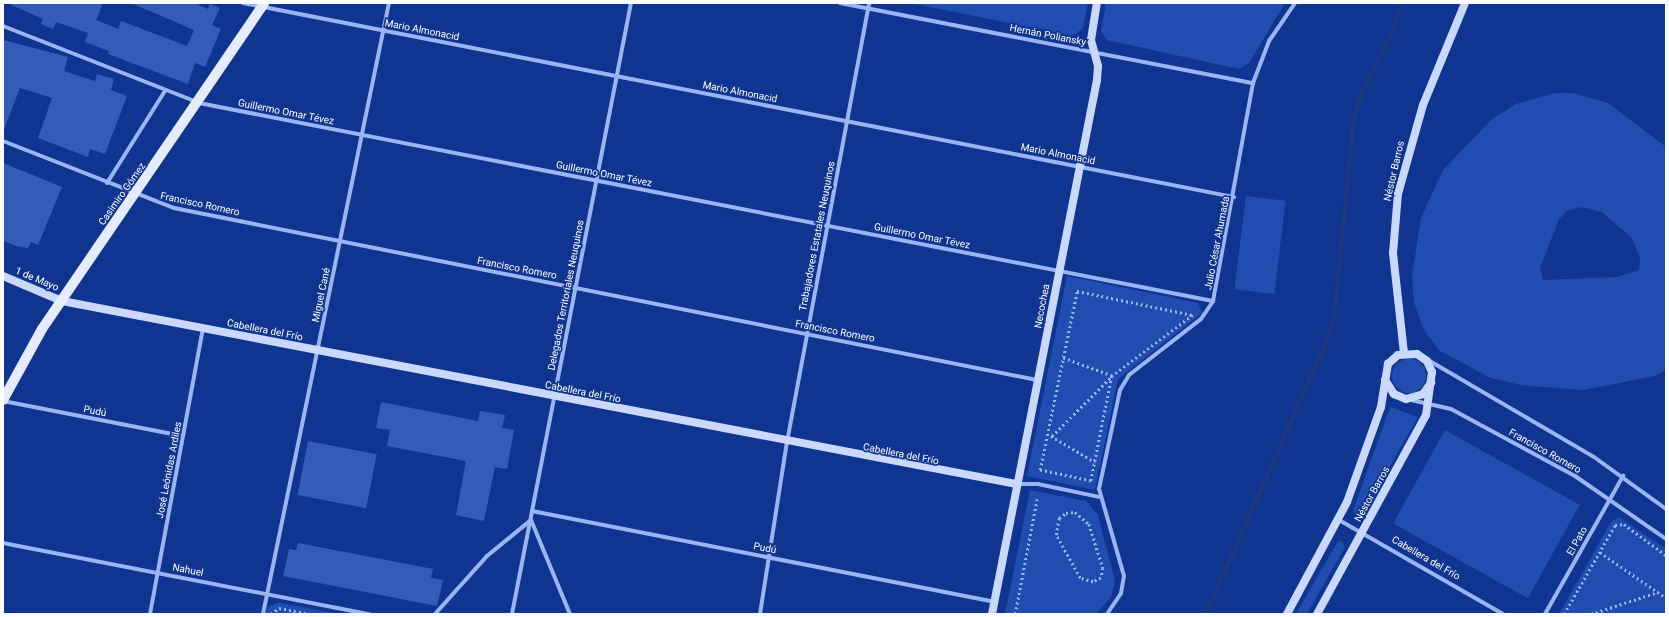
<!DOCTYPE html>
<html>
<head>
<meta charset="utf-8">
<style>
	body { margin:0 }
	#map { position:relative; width:1669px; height:617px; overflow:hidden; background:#103590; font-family:Roboto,sans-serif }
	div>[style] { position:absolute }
	.green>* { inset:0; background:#224db0; transform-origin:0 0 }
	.round { border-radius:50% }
	.stream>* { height:4px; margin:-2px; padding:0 2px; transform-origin:2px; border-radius:2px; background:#1d387d }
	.building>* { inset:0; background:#345bb8; transform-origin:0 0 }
	.path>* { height:2.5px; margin-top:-1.25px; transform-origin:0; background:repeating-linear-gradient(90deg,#9bb5f3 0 2px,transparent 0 5px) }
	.street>* { height:4px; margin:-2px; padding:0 2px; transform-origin:2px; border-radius:2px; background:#9bb5f3 }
	.secondary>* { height:8px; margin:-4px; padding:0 4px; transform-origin:4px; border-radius:4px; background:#cad8fd }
	.primary>* { height:10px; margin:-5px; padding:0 5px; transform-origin:5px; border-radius:5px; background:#e6ecff }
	span { translate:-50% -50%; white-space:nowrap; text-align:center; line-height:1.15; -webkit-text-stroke:3.5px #103590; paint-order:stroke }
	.street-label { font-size:10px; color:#fff }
	.frame { position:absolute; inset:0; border:4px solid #fff; pointer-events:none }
</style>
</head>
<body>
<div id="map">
	<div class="green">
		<div style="clip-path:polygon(910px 3px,1088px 3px,1083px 28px,1073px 36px)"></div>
		<div style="clip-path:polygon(1106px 3px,1285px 3px,1249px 63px,1239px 69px,1107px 40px,1101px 31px)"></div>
		<div style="clip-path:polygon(evenodd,1555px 93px,1573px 93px,1608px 103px,1666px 147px,1666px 370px,1655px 376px,1583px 390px,1521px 385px,1491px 378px,1440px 351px,1425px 332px,1414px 303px,1412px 276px,1421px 218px,1443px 170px,1492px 119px,1516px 104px,1555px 93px,1581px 207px,1602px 212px,1631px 237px,1640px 257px,1639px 270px,1618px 277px,1543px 280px,1540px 268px,1559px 219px,1567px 211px,1581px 207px)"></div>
		<div style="left:1246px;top:196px;width:40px;height:94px;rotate:7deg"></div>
		<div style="clip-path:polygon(1067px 276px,1198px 303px,1202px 313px,1118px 379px,1095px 490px,1027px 476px)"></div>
		<div class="round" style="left:1392px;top:359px;width:34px;height:34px"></div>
		<div style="clip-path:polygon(1390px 407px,1418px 417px,1361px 516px,1357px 518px,1353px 511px)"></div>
		<div style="left:1445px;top:430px;width:154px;height:107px;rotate:29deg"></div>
		<div style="clip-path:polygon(1030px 490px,1086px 501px,1098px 515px,1115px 581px,1111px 597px,1096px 614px,1005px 614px)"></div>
		<div style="clip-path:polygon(1619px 517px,1666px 549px,1666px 614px,1559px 614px,1611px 522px)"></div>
		<div style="clip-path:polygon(1338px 541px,1342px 542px,1345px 547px,1307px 614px,1296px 614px)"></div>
		<div style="clip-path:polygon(277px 603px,281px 603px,338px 614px,265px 614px,268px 607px)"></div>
	</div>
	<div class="stream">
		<div style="left:1206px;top:614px;width:292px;rotate:-66.2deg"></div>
		<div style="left:1324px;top:347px;width:32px;rotate:-72deg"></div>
		<div style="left:1334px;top:317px;width:200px;rotate:-84.3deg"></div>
		<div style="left:1354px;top:118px;width:26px;rotate:-72deg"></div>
		<div style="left:1362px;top:93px;width:74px;rotate:-63.4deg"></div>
		<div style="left:1395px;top:27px;width:25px;rotate:-76deg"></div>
	</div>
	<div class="building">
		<div style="clip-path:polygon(7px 3px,103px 3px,96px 20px,118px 29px,121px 21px,187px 46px,194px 30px,131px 3px,194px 3px,208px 9px,210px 4px,220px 8px,212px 25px,221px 29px,205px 67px,195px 63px,188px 84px,108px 54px,109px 51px,85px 42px,88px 33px,56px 22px,53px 29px,41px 24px,43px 19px)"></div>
		<div style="clip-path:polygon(3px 40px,68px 57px,64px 71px,95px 81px,97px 74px,114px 79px,111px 90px,127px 96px,105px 154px,90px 149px,88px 157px,38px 138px,52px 98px,20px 88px,3px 132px)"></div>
		<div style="clip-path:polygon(3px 163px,62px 187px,38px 245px,31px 242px,28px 248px,19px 247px,3px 241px)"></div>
		<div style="clip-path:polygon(381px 402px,478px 421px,480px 411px,505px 415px,502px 428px,514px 430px,507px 469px,495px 467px,484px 521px,456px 515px,466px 461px,387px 446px,390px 430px,376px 428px)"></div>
		<div style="left:308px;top:441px;width:70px;height:55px;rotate:11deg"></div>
		<div style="clip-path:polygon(298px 543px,433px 569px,431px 578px,443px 580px,437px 606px,283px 576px,289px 549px,296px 550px)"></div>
	</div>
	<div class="path">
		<div style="left:1077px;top:291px;width:118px;rotate:11.7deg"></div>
		<div style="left:1193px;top:315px;width:101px;rotate:143deg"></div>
		<div style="left:1112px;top:376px;width:107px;rotate:101.3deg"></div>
		<div style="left:1091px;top:481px;width:52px;rotate:-167.8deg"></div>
		<div style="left:1040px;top:470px;width:183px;rotate:-78.3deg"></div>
		<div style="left:1051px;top:436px;width:51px;rotate:30.6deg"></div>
		<div style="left:1052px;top:436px;width:85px;rotate:-45deg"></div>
		<div style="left:1112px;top:376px;width:52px;rotate:-159.8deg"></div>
		<div style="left:1075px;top:512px;width:18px;rotate:41deg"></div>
		<div style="left:1089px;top:524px;width:46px;rotate:72.3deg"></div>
		<div style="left:1103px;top:568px;width:10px;rotate:101deg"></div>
		<div style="left:1101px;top:578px;width:9px;rotate:153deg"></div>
		<div style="left:1093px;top:582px;width:14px;rotate:-163deg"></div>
		<div style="left:1080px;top:578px;width:49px;rotate:-119.2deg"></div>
		<div style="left:1056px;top:535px;width:17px;rotate:-80deg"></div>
		<div style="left:1059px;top:518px;width:9px;rotate:-36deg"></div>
		<div style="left:1066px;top:513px;width:9px;rotate:-6deg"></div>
		<div style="left:1600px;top:552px;width:80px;rotate:34.9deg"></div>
		<div style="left:271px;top:614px;width:10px;rotate:-37deg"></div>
		<div style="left:279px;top:608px;width:31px;rotate:11deg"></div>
		<div style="left:1015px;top:614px;width:117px;rotate:-79.2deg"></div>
		<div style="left:1564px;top:614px;width:103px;rotate:-60.2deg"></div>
		<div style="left:1615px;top:525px;width:9px;rotate:-6deg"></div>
		<div style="left:1624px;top:524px;width:52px;rotate:36.4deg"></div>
		<div style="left:1591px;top:614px;width:71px;rotate:-18.2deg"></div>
	</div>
	<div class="street">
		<div style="left:243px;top:3px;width:1010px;rotate:11.08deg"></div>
		<div style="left:840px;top:3px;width:421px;rotate:11deg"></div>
		<div style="left:3px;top:26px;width:211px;rotate:21.4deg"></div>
		<div style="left:199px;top:103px;width:1033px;rotate:11.05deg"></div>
		<div style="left:3px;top:141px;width:184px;rotate:21.4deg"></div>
		<div style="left:174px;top:208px;width:880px;rotate:11.27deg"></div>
		<div style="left:107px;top:183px;width:109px;rotate:-57.8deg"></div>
		<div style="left:1428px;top:360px;width:192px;rotate:30.3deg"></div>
		<div style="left:1594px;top:457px;width:89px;rotate:35.8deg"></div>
		<div style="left:1411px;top:400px;width:41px;rotate:12.7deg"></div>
		<div style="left:1451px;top:409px;width:141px;rotate:28.4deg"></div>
		<div style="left:1575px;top:476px;width:111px;rotate:34.7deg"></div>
		<div style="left:3px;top:401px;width:183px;rotate:11deg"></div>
		<div style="left:1017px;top:484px;width:21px"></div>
		<div style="left:1038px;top:484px;width:62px;rotate:12deg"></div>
		<div style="left:532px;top:511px;width:471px;rotate:11.1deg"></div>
		<div style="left:1339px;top:520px;width:189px;rotate:29.8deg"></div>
		<div style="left:3px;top:543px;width:373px;rotate:11deg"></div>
		<div style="left:150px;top:614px;width:291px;rotate:-79.5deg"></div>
		<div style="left:263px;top:614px;width:624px;rotate:-78.35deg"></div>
		<div style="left:435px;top:614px;width:78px;rotate:-48.1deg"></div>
		<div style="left:487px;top:556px;width:57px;rotate:-39.3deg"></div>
		<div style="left:531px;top:520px;width:102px;rotate:67.5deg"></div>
		<div style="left:512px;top:614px;width:622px;rotate:-78.98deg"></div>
		<div style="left:760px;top:614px;width:174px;rotate:-81.1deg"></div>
		<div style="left:787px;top:442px;width:447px;rotate:-79.4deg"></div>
		<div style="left:1107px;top:614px;width:25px;rotate:-56deg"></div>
		<div style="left:1121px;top:593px;width:17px;rotate:-80deg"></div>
		<div style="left:1124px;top:576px;width:91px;rotate:-106deg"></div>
		<div style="left:1099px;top:489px;width:101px;rotate:-78deg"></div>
		<div style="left:1120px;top:390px;width:17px;rotate:-59deg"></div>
		<div style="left:1129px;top:375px;width:91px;rotate:-37.9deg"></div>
		<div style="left:1201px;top:319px;width:22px;rotate:-56deg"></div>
		<div style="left:1213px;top:301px;width:222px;rotate:-79.6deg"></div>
		<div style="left:1253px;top:83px;width:45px;rotate:-69.1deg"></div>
		<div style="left:1269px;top:41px;width:46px;rotate:-55.6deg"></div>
		<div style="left:1545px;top:614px;width:159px;rotate:-60.5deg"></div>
	</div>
	<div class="secondary">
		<div style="left:3px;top:276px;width:64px;rotate:23deg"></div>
		<div style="left:62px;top:301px;width:971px;rotate:10.86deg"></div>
		<div style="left:1404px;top:353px;width:101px;rotate:-96.3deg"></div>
		<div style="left:1393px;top:253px;width:59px;rotate:-85.2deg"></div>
		<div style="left:1398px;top:194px;width:92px;rotate:-74.3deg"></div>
		<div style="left:1423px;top:105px;width:110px;rotate:-67.6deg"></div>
		<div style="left:1385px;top:380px;width:17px;rotate:57deg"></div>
		<div style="left:1394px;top:394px;width:13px;rotate:23deg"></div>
		<div style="left:1406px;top:399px;width:18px;rotate:-16deg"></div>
		<div style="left:1423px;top:394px;width:14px;rotate:-54deg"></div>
		<div style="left:992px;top:614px;width:544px;rotate:-78.88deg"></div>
		<div style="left:1097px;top:80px;width:14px;rotate:-86deg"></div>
		<div style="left:1098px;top:66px;width:27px;rotate:-105deg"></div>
		<div style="left:1091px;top:40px;width:37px;rotate:-81deg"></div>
		<div style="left:1287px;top:614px;width:127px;rotate:-61.8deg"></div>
		<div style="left:1347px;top:502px;width:101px;rotate:-70.3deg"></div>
		<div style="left:1381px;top:407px;width:44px;rotate:-80.8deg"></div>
		<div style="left:1388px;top:364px;width:13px;rotate:-42deg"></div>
		<div style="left:1398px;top:355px;width:19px;rotate:-3deg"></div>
		<div style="left:1417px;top:354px;width:12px;rotate:35deg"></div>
		<div style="left:1427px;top:361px;width:12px;rotate:66deg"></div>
		<div style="left:1432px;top:372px;width:43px;rotate:97.9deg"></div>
		<div style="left:1426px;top:415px;width:227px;rotate:118.7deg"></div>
	</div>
	<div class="primary">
		<div style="left:3px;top:400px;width:81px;rotate:-61.2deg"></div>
		<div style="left:42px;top:329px;width:394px;rotate:-55.7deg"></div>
	</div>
	<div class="street-label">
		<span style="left:422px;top:30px;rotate:11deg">Mario Almonacid</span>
		<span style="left:1048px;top:35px;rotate:11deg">Hernán Poliansky</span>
		<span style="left:740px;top:92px;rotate:11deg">Mario Almonacid</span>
		<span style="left:286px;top:112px;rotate:11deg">Guillermo Omar Tévez</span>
		<span style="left:1058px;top:154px;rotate:11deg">Mario Almonacid</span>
		<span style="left:1394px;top:171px;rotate:-77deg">Néstor Barros</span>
		<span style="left:604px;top:174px;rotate:11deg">Guillermo Omar Tévez</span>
		<span style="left:122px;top:194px;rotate:-55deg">Casimiro Gómez</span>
		<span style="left:200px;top:204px;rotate:12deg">Francisco Romero</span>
		<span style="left:817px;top:236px;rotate:-79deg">Trabajadores Estatales Neuquinos</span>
		<span style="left:922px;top:236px;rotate:11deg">Guillermo Omar Tévez</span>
		<span style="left:1217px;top:243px;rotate:-79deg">Julio César Ahumada</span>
		<span style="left:517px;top:268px;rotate:11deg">Francisco Romero</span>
		<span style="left:37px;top:279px;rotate:23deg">1 de Mayo</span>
		<span style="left:321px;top:295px;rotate:-78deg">Miguel Cané</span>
		<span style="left:566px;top:295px;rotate:-79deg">Delegados Territoriales Neuquinos</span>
		<span style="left:1042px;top:306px;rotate:-79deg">Necochea</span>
		<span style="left:265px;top:330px;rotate:11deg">Cabellera del Frío</span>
		<span style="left:835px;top:331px;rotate:11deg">Francisco Romero</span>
		<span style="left:583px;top:392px;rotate:11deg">Cabellera del Frío</span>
		<span style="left:95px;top:411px;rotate:11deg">Pudú</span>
		<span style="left:1545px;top:451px;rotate:29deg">Francisco Romero</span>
		<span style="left:901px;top:454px;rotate:11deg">Cabellera del Frío</span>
		<span style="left:169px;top:470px;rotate:-79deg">José Leónidas Ardiles</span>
		<span style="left:1372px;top:494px;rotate:-61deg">Néstor Barros</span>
		<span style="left:1577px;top:541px;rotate:-61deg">El Pato</span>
		<span style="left:765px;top:548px;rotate:11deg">Pudú</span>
		<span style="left:1426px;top:558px;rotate:30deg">Cabellera del Frío</span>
		<span style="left:188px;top:570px;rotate:11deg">Nahuel</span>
	</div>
	<div class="frame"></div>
</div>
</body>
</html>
